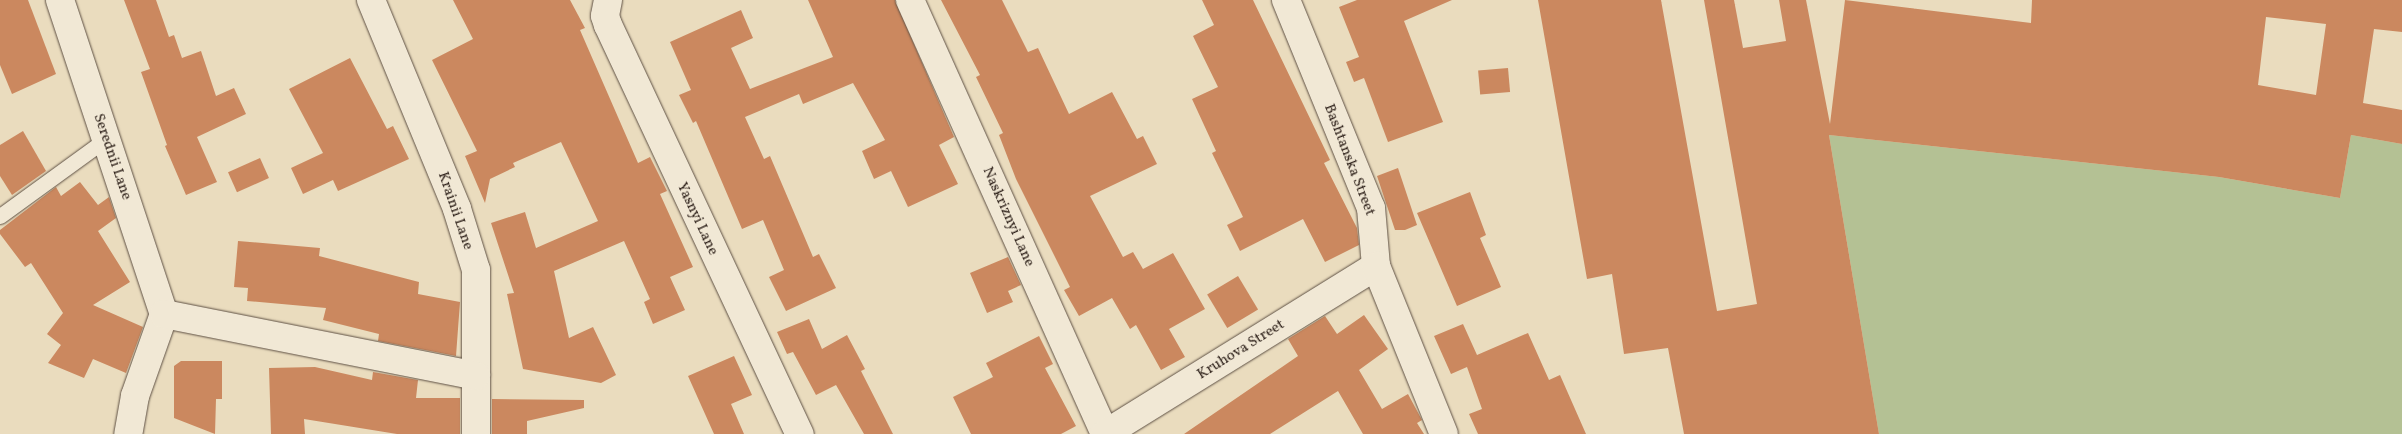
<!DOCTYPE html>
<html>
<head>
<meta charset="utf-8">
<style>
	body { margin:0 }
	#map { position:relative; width:2402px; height:434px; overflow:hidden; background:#eadcbe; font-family:Vollkorn,serif }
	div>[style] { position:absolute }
	.green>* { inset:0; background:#b4c194 }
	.building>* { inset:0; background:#cb885f; transform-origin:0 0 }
	.roads { filter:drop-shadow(0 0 1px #5e5044) drop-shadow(0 0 1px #5e5044) }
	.service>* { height:15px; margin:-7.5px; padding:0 7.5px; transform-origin:7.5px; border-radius:7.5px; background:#f1e8d5 }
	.minor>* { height:28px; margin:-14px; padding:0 14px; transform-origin:14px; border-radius:14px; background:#f1e8d5 }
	span { translate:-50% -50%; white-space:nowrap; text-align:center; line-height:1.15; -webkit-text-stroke:4px #f1e8d5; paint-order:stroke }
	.street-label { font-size:15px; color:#2f221b }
</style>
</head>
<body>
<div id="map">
	<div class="green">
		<div style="clip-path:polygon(1829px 135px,2219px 177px,2340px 198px,2351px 135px,2402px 144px,2402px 434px,1879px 434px)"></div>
	</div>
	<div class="building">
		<div style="clip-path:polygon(0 0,28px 0,56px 74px,12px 94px,0 65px)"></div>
		<div style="clip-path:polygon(124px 0,156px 0,169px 37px,174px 35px,182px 58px,201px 51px,216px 96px,234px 88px,246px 114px,197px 137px,217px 182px,186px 195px,165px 146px,167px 145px,141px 72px,150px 69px)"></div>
		<div style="clip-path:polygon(453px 0,570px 0,585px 28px,580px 30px,638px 163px,650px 157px,667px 191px,660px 194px,693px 267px,670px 277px,685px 310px,653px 324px,644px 302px,650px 299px,624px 241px,554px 271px,569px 338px,593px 327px,616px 375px,601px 383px,523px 369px,507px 294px,514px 293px,491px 223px,525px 212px,536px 248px,598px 221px,561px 142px,513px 163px,515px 167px,490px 179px,485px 203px,465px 156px,477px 151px,432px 60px,473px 39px)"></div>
		<div style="clip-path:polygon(808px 0,895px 0,954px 137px,939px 145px,958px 184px,908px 207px,891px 171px,874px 179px,862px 151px,885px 140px,853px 83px,803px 104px,799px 94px,745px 117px,764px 159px,770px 156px,813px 257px,819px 254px,836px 288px,786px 311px,769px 277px,784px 270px,763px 220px,742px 229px,696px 121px,693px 123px,679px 95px,691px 90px,670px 42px,741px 10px,753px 38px,731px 48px,750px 89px,833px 57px)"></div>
		<div style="clip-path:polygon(941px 0,1002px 0,1028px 52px,1038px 48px,1069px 114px,1112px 92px,1137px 139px,1143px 136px,1157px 164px,1090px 196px,1123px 257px,1133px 252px,1143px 269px,1173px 253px,1205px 309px,1169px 329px,1185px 357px,1161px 370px,1136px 325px,1130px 329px,1112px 298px,1079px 316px,1064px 290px,1070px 287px,1016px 179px,999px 135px,1003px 133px,976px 77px,980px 75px)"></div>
		<div style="clip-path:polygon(1202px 0,1253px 0,1330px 160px,1324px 163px,1357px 228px,1359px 245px,1325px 262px,1303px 219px,1240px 251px,1227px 225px,1243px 217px,1212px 153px,1216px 151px,1192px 99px,1218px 87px,1193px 36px,1214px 25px)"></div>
		<div style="clip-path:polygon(1357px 0,1452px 0,1404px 21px,1443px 122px,1388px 142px,1364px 78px,1354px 82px,1346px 62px,1359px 57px,1339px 7px)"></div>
		<div style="clip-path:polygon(evenodd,1538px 0,1661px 0,1717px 311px,1757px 304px,1704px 0,1734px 0,1743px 48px,1786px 41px,1779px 0,1806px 0,1830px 124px,1845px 0,2031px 23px,2032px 0,2402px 0,2402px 32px,2374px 29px,2363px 103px,2402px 110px,2402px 144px,2351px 135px,2340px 198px,2219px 177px,1829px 135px,1879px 434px,1684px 434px,1668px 348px,1624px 354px,1612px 274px,1587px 279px,1538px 0,2266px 17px,2326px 24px,2316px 95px,2258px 85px,2266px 17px)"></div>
		<div style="clip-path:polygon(350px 58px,387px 129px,393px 126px,409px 159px,338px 191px,333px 180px,303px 194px,291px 168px,323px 153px,289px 89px)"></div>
		<div style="left:1508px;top:68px;width:24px;height:30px;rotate:85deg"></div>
		<div style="clip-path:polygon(23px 131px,46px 171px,12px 195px,0 176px,0 145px)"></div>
		<div style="left:260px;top:158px;width:22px;height:35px;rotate:66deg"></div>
		<div style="clip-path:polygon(1398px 168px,1417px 225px,1405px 230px,1395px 230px,1377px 176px)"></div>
		<div style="clip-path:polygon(80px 182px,98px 205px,109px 197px,116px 218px,98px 231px,130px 282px,93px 305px,143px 327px,126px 373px,93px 359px,84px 378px,48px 363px,61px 345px,47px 334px,63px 313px,31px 263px,25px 267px,0 234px,0 230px,56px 187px,61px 196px)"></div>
		<div style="clip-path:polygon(1470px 192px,1486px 235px,1480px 238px,1501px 287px,1457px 306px,1417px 213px)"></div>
		<div style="clip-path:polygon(238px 241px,320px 248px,319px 256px,419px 282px,418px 294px,460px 302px,456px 356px,378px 341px,379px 334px,323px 320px,326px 308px,247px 301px,248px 288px,234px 287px)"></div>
		<div style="clip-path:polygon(1008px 257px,1021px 285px,1008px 291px,1013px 302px,987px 313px,970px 273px)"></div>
		<div style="left:1238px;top:276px;width:39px;height:36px;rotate:59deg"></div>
		<div style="clip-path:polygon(1364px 315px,1388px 349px,1359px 370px,1382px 409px,1408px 394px,1422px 420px,1417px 423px,1424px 434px,1363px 434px,1338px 391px,1270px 434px,1184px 434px,1298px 356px,1288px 339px,1325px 316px,1337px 334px)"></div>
		<div style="clip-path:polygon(809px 319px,822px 349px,847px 335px,865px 369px,861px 371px,893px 434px,864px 434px,836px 385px,816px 395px,793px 352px,787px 354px,777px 332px)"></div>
		<div style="clip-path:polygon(1463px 324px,1477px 355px,1528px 333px,1549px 380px,1560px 375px,1586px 434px,1478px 434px,1469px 414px,1482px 409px,1467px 367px,1451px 374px,1434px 336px)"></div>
		<div style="clip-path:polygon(1039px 336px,1053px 364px,1045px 368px,1076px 426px,1061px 434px,971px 434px,953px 397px,993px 377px,986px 363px)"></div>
		<div style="clip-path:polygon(734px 356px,752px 395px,731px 404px,744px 434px,714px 434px,688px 376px)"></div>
		<div style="clip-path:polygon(181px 361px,222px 361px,222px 399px,216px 399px,215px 434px,174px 418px,174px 366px)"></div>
		<div style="clip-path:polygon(315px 367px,372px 380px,373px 372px,418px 380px,416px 398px,460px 398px,460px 434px,397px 434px,304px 419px,305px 434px,271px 434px,269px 368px)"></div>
		<div style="clip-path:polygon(492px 399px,584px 400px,584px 408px,527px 421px,527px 434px,492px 434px)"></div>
	</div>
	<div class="roads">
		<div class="service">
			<div style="left:0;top:216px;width:131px;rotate:-36deg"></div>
		</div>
		<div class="minor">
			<div style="left:60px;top:0;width:331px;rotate:71.7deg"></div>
			<div style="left:164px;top:314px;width:87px;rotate:109.5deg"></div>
			<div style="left:135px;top:396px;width:39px;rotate:100deg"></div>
			<div style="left:371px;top:0;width:226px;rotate:67.6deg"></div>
			<div style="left:457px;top:209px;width:64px;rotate:72.7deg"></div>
			<div style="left:476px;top:270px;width:164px;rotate:90deg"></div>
			<div style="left:608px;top:0;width:16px;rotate:101deg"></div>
			<div style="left:605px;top:16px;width:9px;rotate:72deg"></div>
			<div style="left:608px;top:25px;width:452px;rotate:64.9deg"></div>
			<div style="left:910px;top:0;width:476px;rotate:65.8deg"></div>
			<div style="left:1105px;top:434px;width:319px;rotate:-31.8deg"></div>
			<div style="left:1286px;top:0;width:225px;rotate:67.8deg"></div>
			<div style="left:1371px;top:208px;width:58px;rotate:85.1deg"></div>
			<div style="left:1376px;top:266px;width:181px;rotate:68deg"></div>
			<div style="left:164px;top:314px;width:318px;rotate:11.2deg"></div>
		</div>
	</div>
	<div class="street-label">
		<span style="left:112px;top:157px;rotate:71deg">Serednii Lane</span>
		<span style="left:1349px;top:160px;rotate:69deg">Bashtanska Street</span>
		<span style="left:455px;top:211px;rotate:71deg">Krainii Lane</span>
		<span style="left:1008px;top:217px;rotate:66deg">Naskriznyi Lane</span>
		<span style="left:697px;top:219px;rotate:65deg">Yasnyi Lane</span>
		<span style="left:1241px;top:350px;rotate:-32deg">Kruhova Street</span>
	</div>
</div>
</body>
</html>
